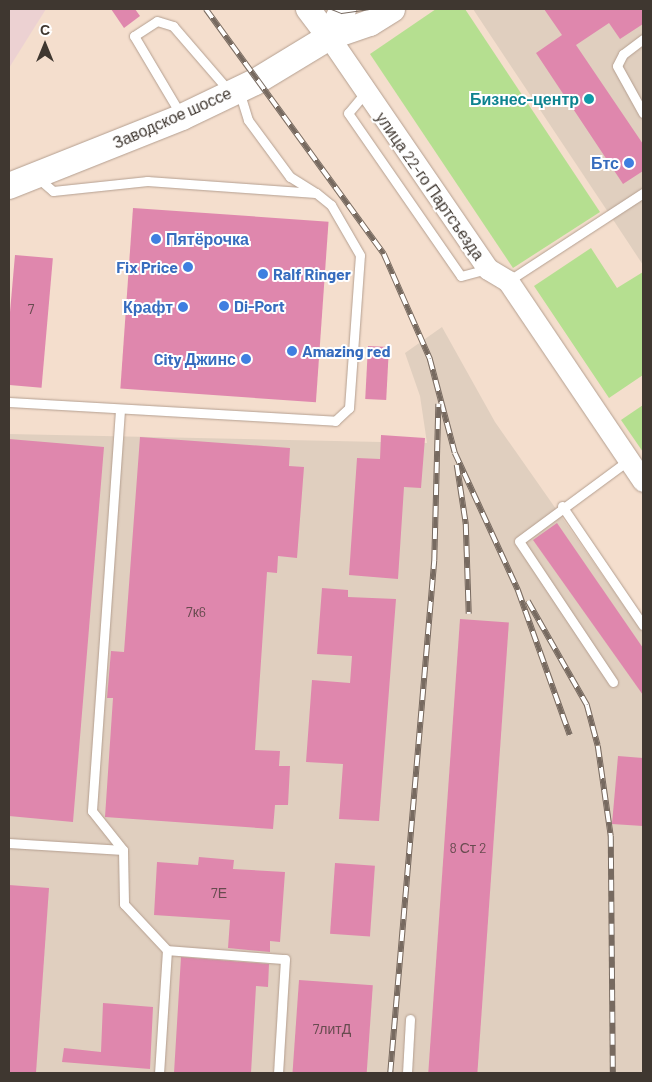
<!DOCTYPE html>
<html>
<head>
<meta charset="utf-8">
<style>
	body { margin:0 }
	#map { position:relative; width:652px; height:1082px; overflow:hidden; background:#f4decd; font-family:Barlow,sans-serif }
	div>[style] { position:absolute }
	.commercial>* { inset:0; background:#ecd1d2 }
	.industrial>* { inset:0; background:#e0cfbf }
	.green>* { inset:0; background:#b5df90 }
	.building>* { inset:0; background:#df87ad; transform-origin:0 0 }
	.roads { filter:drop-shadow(0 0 1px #b49f90) drop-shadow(0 0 1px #b49f90) }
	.service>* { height:9px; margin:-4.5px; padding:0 4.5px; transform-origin:4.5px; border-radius:4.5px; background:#fff }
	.tertiary>* { height:21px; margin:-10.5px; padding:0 10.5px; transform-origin:10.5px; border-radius:10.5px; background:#fff }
	.secondary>* { height:24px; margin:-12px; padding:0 12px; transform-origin:12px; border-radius:12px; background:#fff }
	.primary>* { height:26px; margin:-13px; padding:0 13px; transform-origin:13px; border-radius:13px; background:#fff }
	.tram>* { height:1px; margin:-0.5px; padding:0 0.5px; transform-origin:0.5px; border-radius:0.5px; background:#776a60 }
	.rail>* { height:5.5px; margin-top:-2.75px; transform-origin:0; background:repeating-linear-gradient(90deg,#fff 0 11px,#776a60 0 22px); box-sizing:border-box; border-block:1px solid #776a60 }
	.dots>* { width:14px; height:14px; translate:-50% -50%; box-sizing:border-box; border:2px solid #fff; border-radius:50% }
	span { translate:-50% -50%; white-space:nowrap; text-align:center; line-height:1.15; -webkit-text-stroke:4px #fff; paint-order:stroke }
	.number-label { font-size:14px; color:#674b4f }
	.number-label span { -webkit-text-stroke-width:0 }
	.culture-label { font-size:16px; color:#0d838f; font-weight:700 }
	.right { translate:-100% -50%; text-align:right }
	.street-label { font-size:16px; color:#3f3730 }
	.shop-label { font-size:16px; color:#366cbe; font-weight:700 }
	.left { translate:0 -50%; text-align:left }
	.frame { position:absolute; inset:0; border:10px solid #3f3730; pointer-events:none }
	.north { position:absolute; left:20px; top:20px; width:50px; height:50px; -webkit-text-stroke:4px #fff; paint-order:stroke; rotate:0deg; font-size:14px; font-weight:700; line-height:20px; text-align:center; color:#3f3730 }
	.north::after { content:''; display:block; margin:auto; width:18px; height:22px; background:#3f3730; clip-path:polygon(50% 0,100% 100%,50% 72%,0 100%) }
</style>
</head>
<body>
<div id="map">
	<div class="commercial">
		<div style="clip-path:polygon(9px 9px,46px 9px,9px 68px)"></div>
	</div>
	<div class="industrial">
		<div style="clip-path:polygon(473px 9px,643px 9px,643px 265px,610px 215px)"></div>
		<div style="clip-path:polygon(442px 327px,495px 422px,643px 633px,643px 1073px,9px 1073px,9px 434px,427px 443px,420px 396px,405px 353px)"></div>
	</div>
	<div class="green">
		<div style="clip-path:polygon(436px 9px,465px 9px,600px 212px,513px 268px,370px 54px)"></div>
		<div style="clip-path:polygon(591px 248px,617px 288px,643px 272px,643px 375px,609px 398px,534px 286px)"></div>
		<div style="clip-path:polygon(643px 405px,643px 452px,621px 420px)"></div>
	</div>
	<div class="building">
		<div style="clip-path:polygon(111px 9px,135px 9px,140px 16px,124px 28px)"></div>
		<div style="clip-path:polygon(544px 9px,643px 9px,643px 24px,620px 39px,609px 23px,576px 45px,643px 144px,643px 171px,623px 184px,536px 53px,562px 35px)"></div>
		<div style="left:133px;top:208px;width:196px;height:181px;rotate:4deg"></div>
		<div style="left:15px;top:255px;width:38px;height:130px;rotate:5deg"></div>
		<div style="left:368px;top:346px;width:21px;height:53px;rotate:3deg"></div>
		<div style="clip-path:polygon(381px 435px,425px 438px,421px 488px,404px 487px,398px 579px,349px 575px,357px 458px,380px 459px)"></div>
		<div style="clip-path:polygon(140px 437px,290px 448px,289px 466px,304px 467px,297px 558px,278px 556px,277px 573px,267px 572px,255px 750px,280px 751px,279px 766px,290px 766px,288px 805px,275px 805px,273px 829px,105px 817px,113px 698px,107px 698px,111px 651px,124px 652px)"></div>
		<div style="clip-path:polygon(9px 439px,104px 447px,73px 822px,9px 816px)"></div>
		<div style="clip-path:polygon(557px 523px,643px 648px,643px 695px,533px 540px)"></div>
		<div style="clip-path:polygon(322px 588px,348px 590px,348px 597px,396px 599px,379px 821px,339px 819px,343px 764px,306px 762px,312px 680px,350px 683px,352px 656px,317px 654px)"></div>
		<div style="left:460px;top:619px;width:49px;height:455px;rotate:4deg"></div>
		<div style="clip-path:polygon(618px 756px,643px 758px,643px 826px,612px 824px)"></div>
		<div style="clip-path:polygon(199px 857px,234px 860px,233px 869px,285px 872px,280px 942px,270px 941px,270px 952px,228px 948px,230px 920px,154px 915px,157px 862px,198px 865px)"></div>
		<div style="left:335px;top:863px;width:40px;height:71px;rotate:4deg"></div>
		<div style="clip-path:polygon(9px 885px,49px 888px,36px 1073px,9px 1073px)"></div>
		<div style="clip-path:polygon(181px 957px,269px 964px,268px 987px,256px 986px,251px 1073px,174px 1073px)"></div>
		<div style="left:299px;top:980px;width:74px;height:93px;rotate:4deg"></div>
		<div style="clip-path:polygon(103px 1003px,153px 1007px,150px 1069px,62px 1062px,64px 1048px,101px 1052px)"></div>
	</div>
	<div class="roads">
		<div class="service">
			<div style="left:643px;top:39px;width:25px;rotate:143deg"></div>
			<div style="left:623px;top:54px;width:13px;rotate:117deg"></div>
			<div style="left:617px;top:66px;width:54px;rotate:61deg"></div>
			<div style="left:365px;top:93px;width:26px;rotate:130deg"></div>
			<div style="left:348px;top:113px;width:198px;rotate:55.3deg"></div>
			<div style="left:461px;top:276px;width:27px;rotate:-15deg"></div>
			<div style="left:181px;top:115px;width:92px;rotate:-120.7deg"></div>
			<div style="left:134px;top:36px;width:27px;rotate:-33deg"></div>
			<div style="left:157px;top:21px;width:17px;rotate:17deg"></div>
			<div style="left:173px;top:26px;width:87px;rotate:49.2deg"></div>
			<div style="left:38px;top:178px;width:20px;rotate:41deg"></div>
			<div style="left:53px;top:191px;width:95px;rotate:-6.1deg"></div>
			<div style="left:147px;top:181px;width:169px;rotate:4.1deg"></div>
			<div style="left:316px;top:193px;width:31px;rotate:-148deg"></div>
			<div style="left:290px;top:177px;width:71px;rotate:-126.4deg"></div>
			<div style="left:248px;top:120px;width:30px;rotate:-107deg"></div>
			<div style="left:508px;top:281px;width:161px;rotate:-33.1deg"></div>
			<div style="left:9px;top:402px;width:327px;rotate:3.3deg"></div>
			<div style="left:335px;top:421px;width:19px;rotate:-43deg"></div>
			<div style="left:349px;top:408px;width:153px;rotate:-85.9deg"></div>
			<div style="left:360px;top:255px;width:58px;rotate:-120.1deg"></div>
			<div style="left:331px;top:205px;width:19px;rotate:-141deg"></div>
			<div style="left:120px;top:410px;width:402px;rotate:94deg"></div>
			<div style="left:92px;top:811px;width:50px;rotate:51.5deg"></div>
			<div style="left:123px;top:850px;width:54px;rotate:88.9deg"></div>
			<div style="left:124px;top:904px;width:63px;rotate:46.9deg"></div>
			<div style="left:167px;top:950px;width:123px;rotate:93.7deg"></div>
			<div style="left:562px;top:506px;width:144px;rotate:55.8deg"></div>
			<div style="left:613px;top:682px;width:169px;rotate:-123.7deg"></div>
			<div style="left:519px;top:541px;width:137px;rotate:-36.4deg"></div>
			<div style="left:9px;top:843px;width:114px;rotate:3.5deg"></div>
			<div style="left:167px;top:950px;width:118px;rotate:4.4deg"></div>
			<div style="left:285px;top:959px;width:114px;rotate:93.5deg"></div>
			<div style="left:407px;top:1073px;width:54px;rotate:-86.8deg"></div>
		</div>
		<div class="tertiary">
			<div style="left:329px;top:37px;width:281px;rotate:55.6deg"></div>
			<div style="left:488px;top:269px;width:23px;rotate:31deg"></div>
			<div style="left:508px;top:281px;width:241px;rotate:56deg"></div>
		</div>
		<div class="secondary">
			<div style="left:308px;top:9px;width:35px;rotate:53deg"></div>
		</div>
		<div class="primary">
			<div style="left:329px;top:37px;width:31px;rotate:-63deg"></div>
			<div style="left:9px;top:186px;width:186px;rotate:-21.7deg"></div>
			<div style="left:182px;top:117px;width:81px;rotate:-25.6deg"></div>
			<div style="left:255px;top:82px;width:87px;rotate:-31.3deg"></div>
			<div style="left:329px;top:37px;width:43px;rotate:-18.9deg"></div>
			<div style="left:370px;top:23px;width:26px;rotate:-32deg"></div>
		</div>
	</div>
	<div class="tram">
		<div style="left:331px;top:9px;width:11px;rotate:22deg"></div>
		<div style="left:341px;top:13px;width:27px;rotate:-8deg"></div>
	</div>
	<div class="rail">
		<div style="left:206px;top:9px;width:303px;rotate:54deg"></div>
		<div style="left:384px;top:254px;width:115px;rotate:66.3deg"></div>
		<div style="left:430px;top:359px;width:97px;rotate:75.1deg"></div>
		<div style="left:455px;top:453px;width:151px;rotate:65.3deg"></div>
		<div style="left:518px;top:590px;width:154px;rotate:70.3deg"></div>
		<div style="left:457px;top:465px;width:60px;rotate:81.3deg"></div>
		<div style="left:466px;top:524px;width:90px;rotate:88.1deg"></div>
		<div style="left:528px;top:601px;width:120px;rotate:60.4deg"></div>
		<div style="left:587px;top:705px;width:42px;rotate:75deg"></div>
		<div style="left:598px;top:746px;width:91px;rotate:81.8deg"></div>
		<div style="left:611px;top:836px;width:237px;rotate:89.5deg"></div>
		<div style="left:390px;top:1073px;width:514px;rotate:-85.09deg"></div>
		<div style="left:434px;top:561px;width:157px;rotate:-88.5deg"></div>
	</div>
	<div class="dots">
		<div style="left:589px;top:99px;background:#0f9aa8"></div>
		<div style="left:629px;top:163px;background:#3f7fe0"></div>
		<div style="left:156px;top:239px;background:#3f7fe0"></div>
		<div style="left:188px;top:267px;background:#3f7fe0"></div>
		<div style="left:263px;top:274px;background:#3f7fe0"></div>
		<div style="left:224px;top:306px;background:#3f7fe0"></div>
		<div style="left:183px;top:307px;background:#3f7fe0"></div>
		<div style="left:292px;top:351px;background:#3f7fe0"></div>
		<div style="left:246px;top:359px;background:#3f7fe0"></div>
	</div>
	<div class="number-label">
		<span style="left:31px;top:309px">7</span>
		<span style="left:196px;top:612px">7к6</span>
		<span style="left:468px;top:848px">8 Ст 2</span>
		<span style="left:219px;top:893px">7Е</span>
		<span style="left:332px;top:1029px">7литД</span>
	</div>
	<div class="culture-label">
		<span class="right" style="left:579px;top:99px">Бизнес-центр</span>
	</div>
	<div class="street-label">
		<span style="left:172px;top:118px;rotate:-24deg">Заводское шоссе</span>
		<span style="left:430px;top:186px;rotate:55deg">улица 22-го Партсъезда</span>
	</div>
	<div class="shop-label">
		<span class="right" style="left:619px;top:163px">Бтс</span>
		<span class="left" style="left:166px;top:239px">Пятёрочка</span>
		<span class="right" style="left:178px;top:267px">Fix Price</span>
		<span class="left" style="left:273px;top:274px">Ralf Ringer</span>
		<span class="left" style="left:234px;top:306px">Di-Port</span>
		<span class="right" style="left:173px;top:307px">Крафт</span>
		<span class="left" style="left:302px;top:351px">Amazing red</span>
		<span class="right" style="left:236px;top:359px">City Джинс</span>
	</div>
	<div class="frame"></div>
	<div class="north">С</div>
</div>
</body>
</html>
